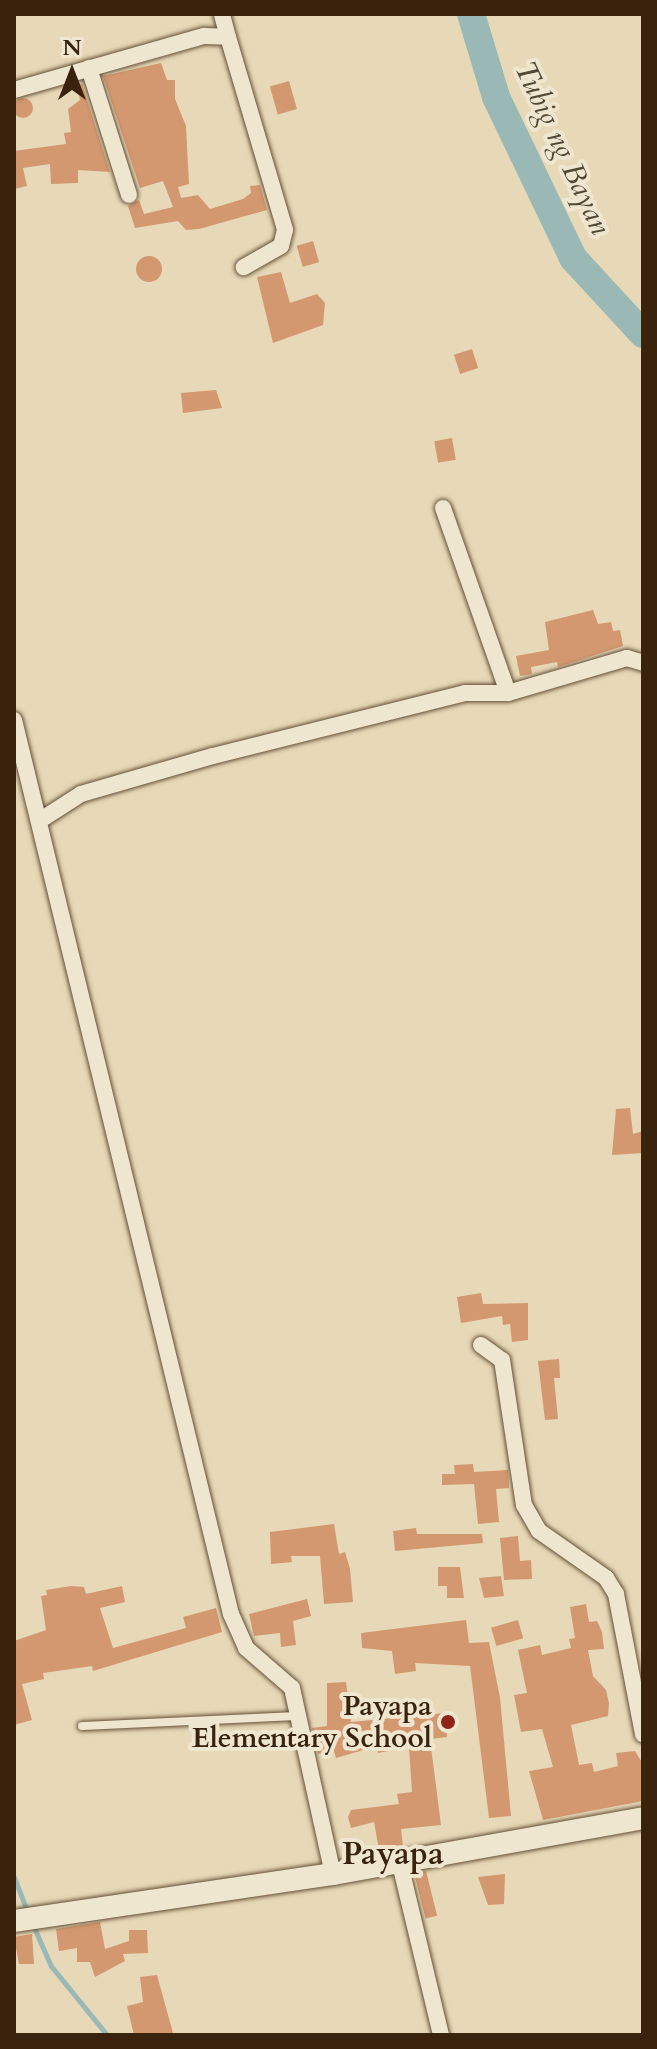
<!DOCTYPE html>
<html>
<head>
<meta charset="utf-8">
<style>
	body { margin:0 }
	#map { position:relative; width:657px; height:2049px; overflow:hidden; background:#e7d8b7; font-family:Cardo,serif }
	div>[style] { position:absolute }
	.stream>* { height:5px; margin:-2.5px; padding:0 2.5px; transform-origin:2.5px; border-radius:2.5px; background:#99b8b6 }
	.river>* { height:28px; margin:-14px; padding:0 14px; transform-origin:14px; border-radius:14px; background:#99b8b6 }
	.building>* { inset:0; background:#d39870; transform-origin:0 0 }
	.round { border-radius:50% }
	.roads { filter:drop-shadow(0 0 2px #655037) drop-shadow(0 0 2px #655037) }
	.lane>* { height:8px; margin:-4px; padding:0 4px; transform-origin:4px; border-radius:4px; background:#efe6d0 }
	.street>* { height:16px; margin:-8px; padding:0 8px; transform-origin:8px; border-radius:8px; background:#efe6d0 }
	.secondary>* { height:22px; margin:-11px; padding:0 11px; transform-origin:11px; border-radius:11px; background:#efe6d0 }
	.dots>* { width:22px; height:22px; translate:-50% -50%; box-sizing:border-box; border:4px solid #efe6d0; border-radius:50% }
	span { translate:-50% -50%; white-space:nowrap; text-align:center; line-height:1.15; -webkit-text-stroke:8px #efe6d0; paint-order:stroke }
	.poi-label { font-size:28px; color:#3a230c; font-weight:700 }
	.right { translate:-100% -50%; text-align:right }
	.water-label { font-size:30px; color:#524836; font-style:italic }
	.quarter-label { font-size:32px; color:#3a230c; font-weight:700 }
	.frame { position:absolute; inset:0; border:16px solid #3a230c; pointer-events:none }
	.north { position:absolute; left:32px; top:32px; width:80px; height:80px; -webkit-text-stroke:6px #efe6d0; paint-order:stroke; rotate:0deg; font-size:22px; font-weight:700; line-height:32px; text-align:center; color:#3a230c }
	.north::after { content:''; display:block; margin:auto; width:28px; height:36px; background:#3a230c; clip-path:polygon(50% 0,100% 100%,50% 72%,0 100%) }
</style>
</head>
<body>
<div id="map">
	<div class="stream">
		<div style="left:14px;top:1877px;width:40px;rotate:69deg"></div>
		<div style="left:32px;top:1923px;width:47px;rotate:66.2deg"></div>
		<div style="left:51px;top:1966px;width:89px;rotate:50.9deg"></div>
	</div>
	<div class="river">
		<div style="left:471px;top:14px;width:87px;rotate:73.2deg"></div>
		<div style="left:496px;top:97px;width:178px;rotate:64.4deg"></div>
		<div style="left:573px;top:258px;width:103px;rotate:47.4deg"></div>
	</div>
	<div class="building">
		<div style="clip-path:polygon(161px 63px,167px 80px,175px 80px,175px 99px,186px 126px,189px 184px,178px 187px,181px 198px,198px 195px,210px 209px,243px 199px,251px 193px,250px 186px,260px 185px,267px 210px,199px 229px,186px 230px,178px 221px,135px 228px,128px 206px,139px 200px,144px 214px,173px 207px,163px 181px,140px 188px,103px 76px)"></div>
		<div style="left:289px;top:81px;width:29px;height:20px;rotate:74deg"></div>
		<div style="clip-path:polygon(82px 84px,110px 172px,78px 170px,78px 183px,51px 184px,50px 164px,23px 168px,27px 186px,14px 189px,14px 151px,66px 144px,64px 133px,71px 132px,68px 109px,80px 100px,77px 85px)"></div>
		<div class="round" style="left:13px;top:98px;width:20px;height:20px"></div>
		<div style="left:313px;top:241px;width:22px;height:17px;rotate:74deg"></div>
		<div class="round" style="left:136px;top:256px;width:26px;height:26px"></div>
		<div style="clip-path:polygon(281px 272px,290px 303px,317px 294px,325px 303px,323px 325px,273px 343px,257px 277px)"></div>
		<div style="left:472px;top:349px;width:20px;height:19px;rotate:72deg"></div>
		<div style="clip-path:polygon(216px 390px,222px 408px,183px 413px,181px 393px)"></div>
		<div style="left:452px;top:438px;width:22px;height:18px;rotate:80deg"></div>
		<div style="clip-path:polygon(593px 610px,598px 624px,611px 622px,613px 631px,620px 630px,623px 646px,558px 667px,557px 662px,531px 667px,532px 674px,520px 676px,516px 656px,549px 650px,545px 622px)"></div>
		<div style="clip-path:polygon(630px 1108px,633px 1134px,643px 1131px,643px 1153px,612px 1155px,616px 1109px)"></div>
		<div style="clip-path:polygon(481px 1293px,483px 1304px,528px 1303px,528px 1340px,512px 1342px,510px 1324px,503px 1325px,502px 1316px,461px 1323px,457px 1297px)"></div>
		<div style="clip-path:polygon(559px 1359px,560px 1378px,554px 1378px,558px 1419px,545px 1420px,538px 1361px)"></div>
		<div style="clip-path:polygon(473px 1464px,474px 1472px,508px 1470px,509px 1488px,496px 1489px,499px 1522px,478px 1524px,474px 1484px,442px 1485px,442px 1474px,455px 1474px,454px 1465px)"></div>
		<div style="clip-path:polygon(334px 1524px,339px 1554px,345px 1552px,350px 1569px,353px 1602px,324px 1604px,320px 1556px,291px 1556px,292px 1562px,271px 1564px,270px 1532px)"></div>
		<div style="clip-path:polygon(416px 1528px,417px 1534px,482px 1534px,483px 1543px,395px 1551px,393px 1531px)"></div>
		<div style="clip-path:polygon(518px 1536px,520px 1561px,531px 1560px,532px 1579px,504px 1580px,500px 1538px)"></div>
		<div style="clip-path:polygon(438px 1567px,460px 1567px,464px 1598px,447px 1598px,447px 1586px,438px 1586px)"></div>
		<div style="clip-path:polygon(501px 1576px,504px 1596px,484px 1598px,479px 1578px)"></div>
		<div style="clip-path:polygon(71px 1586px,84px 1587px,86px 1594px,122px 1586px,125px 1602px,100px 1608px,113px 1648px,186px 1628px,183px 1617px,216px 1608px,222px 1632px,93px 1671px,92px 1666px,43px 1673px,44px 1679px,22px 1684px,32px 1720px,14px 1725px,14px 1641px,46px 1630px,41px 1596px,47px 1595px,46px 1590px)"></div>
		<div style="clip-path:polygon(307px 1599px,311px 1616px,293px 1621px,296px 1645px,281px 1647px,280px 1633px,254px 1636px,249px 1614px)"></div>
		<div style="clip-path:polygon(586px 1604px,589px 1622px,597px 1621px,602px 1632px,604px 1649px,588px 1650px,593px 1676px,606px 1690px,609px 1703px,608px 1716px,571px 1725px,579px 1765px,592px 1763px,594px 1772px,618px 1766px,616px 1753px,635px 1751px,643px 1764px,643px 1801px,543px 1820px,529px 1771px,553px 1767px,542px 1729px,521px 1732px,514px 1695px,527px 1693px,518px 1650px,540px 1645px,542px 1655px,571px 1648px,569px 1639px,575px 1638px,570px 1607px)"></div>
		<div style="clip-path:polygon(466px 1620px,469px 1643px,489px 1642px,500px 1698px,511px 1816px,489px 1818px,470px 1666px,415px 1663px,416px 1671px,395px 1674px,392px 1651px,362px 1648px,361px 1633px)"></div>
		<div style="left:518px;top:1620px;width:19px;height:28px;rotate:74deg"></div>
		<div style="clip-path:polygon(346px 1682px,351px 1722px,445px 1713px,447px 1737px,430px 1739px,441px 1825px,401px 1829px,403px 1847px,379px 1850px,374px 1822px,351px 1828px,348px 1817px,351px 1810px,399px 1804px,397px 1794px,412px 1792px,409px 1747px,378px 1753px,377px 1746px,336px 1758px,334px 1751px,318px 1754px,312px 1728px,327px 1726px,327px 1683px)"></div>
		<div style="left:426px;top:1871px;width:46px;height:12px;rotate:76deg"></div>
		<div style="clip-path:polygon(505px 1874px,504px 1904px,488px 1905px,478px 1877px)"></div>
		<div style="clip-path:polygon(100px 1922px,105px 1949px,129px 1941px,129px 1930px,147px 1930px,148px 1953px,123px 1954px,125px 1961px,95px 1977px,90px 1962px,77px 1962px,77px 1948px,59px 1951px,56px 1929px)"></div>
		<div style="clip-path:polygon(32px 1934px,34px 1964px,19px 1964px,14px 1937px)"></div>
		<div style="clip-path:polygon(157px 1975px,173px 2033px,134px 2035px,127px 2006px,143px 2002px,140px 1977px)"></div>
	</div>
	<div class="roads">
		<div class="lane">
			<div style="left:82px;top:1726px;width:216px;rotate:-2.7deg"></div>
		</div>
		<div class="street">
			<div style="left:228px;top:37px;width:201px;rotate:73.5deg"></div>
			<div style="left:285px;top:230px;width:16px;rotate:104deg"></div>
			<div style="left:281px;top:246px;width:43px;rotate:150.4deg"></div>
			<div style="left:89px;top:68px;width:133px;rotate:72.5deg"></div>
			<div style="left:14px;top:90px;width:198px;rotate:-15.9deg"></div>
			<div style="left:204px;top:36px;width:24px;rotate:2deg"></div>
			<div style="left:228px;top:37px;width:24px;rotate:-105deg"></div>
			<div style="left:443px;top:508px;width:196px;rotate:70.6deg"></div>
			<div style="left:14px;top:720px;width:920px;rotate:76.36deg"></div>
			<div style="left:231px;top:1614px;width:37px;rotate:66deg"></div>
			<div style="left:246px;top:1648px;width:61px;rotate:41deg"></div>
			<div style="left:292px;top:1688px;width:190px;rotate:77.6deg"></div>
			<div style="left:39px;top:821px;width:50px;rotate:-32.7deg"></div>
			<div style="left:81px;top:794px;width:137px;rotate:-16.1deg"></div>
			<div style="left:213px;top:756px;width:260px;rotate:-14deg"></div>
			<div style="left:465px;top:693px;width:43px"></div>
			<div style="left:508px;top:693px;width:124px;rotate:-16.4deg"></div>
			<div style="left:627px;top:658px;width:17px;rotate:17deg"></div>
			<div style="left:481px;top:1345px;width:26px;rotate:36deg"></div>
			<div style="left:502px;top:1360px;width:147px;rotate:81.4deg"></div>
			<div style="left:524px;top:1505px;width:30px;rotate:60deg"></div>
			<div style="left:539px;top:1531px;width:82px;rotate:35deg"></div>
			<div style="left:606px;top:1578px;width:19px;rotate:58deg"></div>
			<div style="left:616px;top:1594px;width:143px;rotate:79.1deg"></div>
			<div style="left:399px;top:1860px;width:180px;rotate:76.5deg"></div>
		</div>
		<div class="secondary">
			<div style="left:14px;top:1921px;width:322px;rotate:-8.4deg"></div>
			<div style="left:333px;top:1874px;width:315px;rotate:-10.2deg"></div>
		</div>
	</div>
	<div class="dots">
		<div style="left:448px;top:1722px;background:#8f2418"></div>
	</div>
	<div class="poi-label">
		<span class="right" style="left:432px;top:1722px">Payapa<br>Elementary School</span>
	</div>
	<div class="water-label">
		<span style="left:562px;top:148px;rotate:65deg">Tubig ng Bayan</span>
	</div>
	<div class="quarter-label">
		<span style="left:393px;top:1854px">Payapa</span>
	</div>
	<div class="frame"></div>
	<div class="north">N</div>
</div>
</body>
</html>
